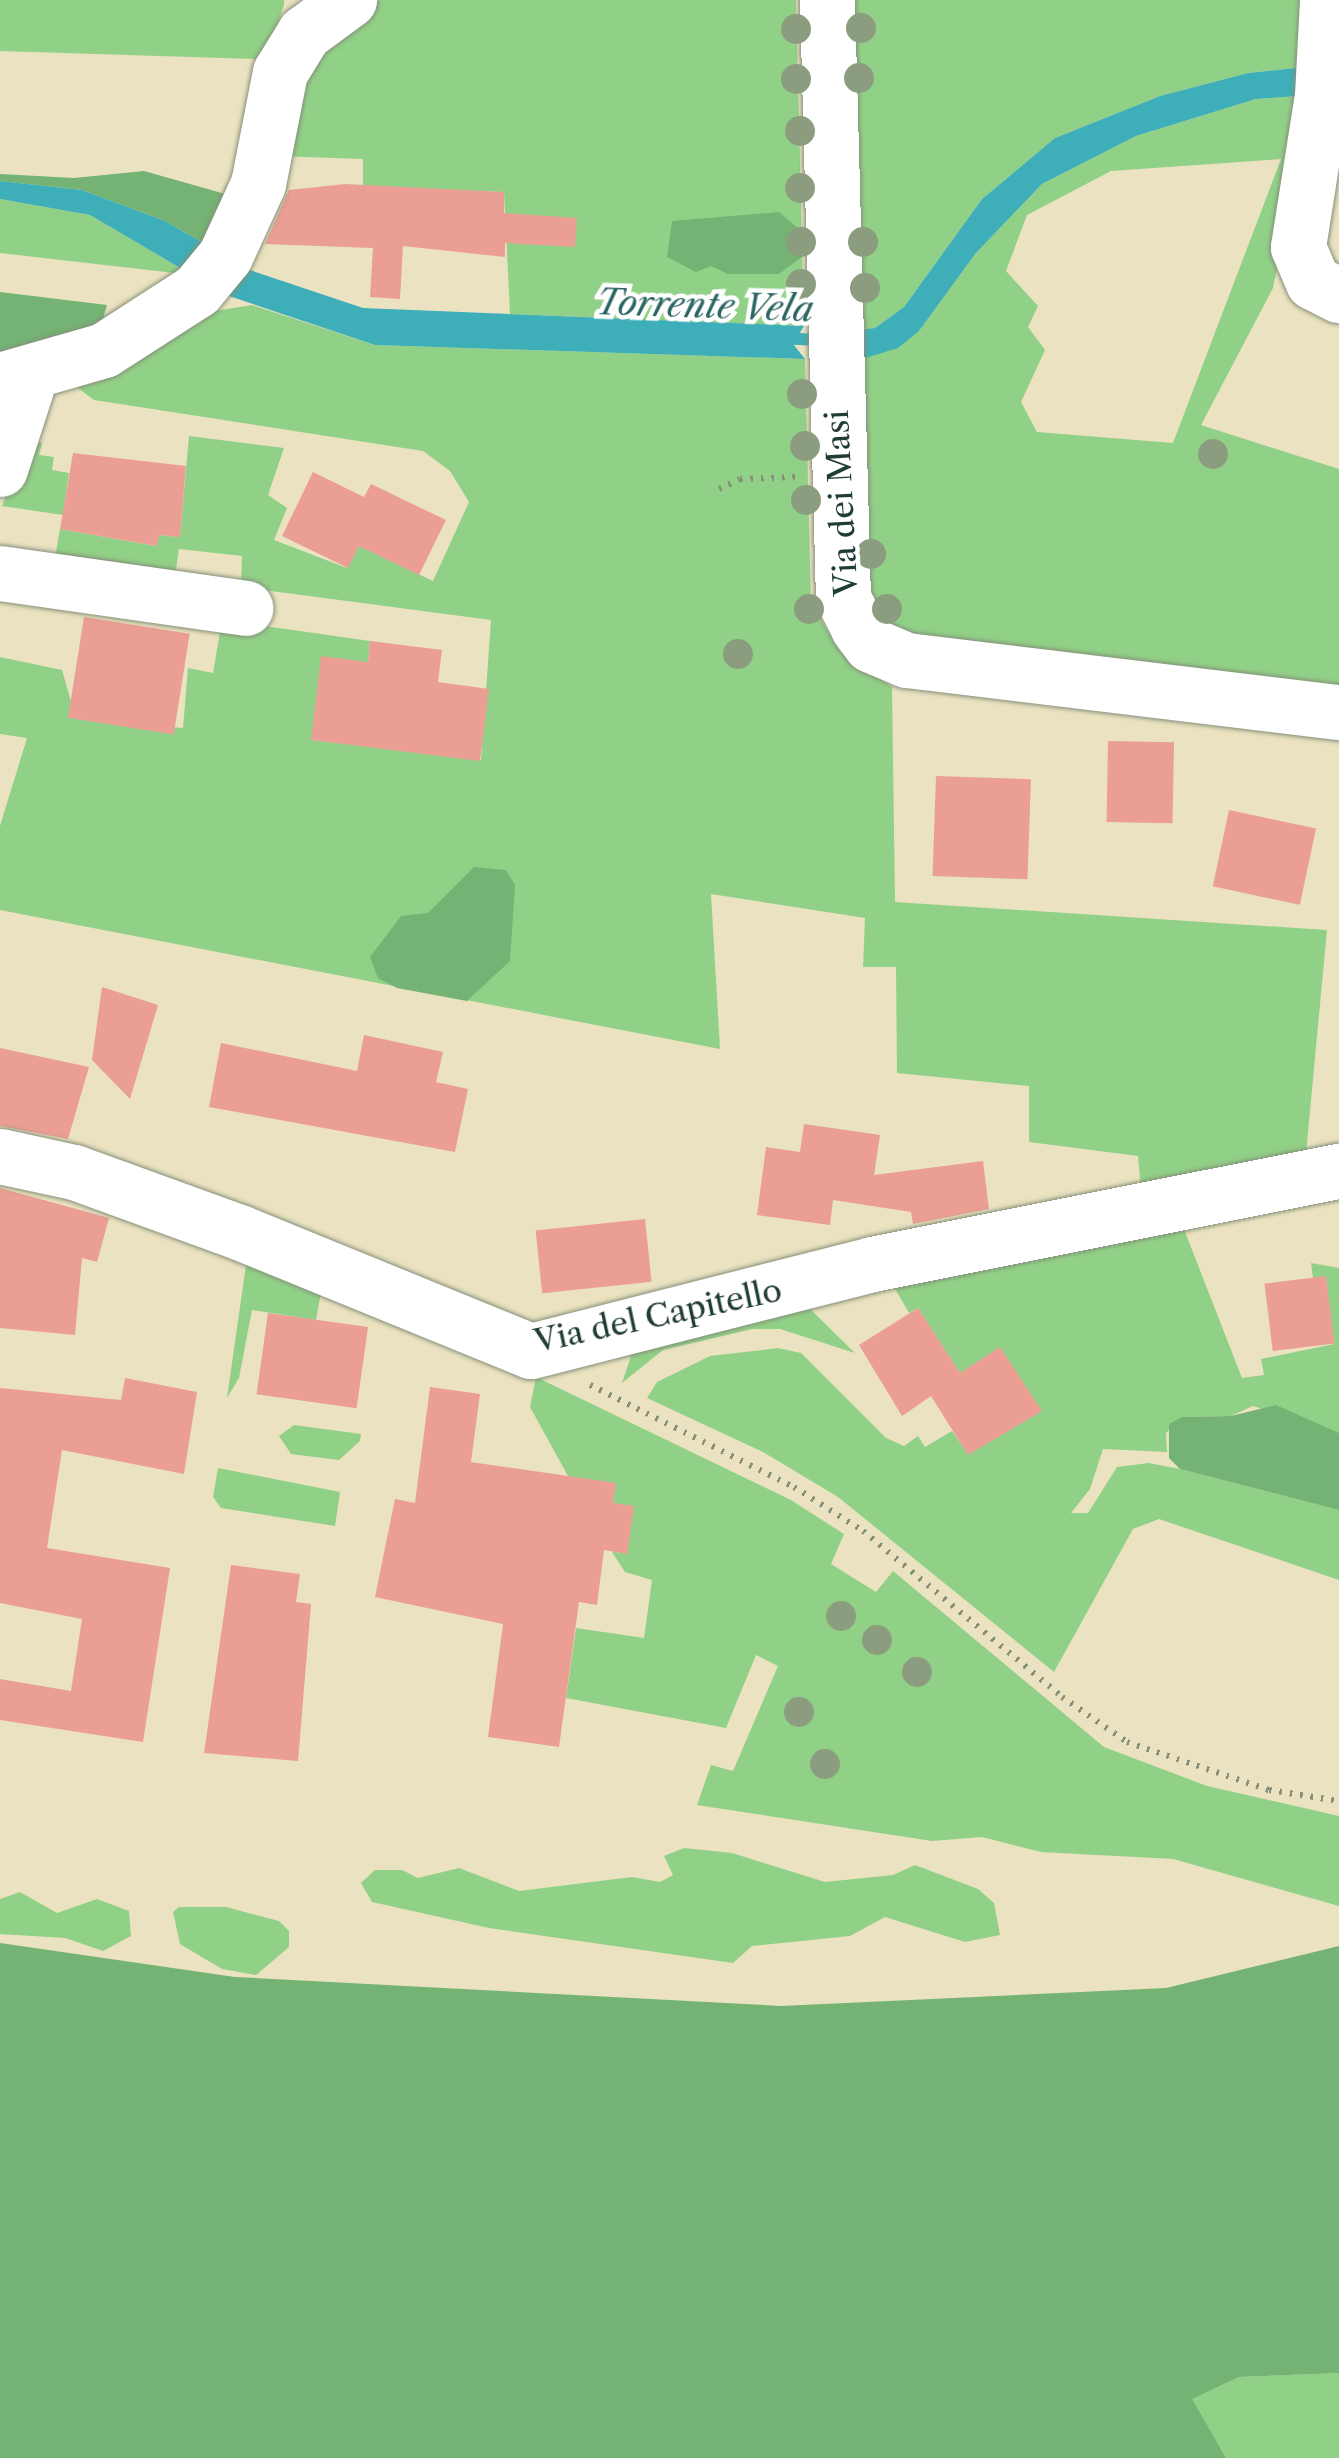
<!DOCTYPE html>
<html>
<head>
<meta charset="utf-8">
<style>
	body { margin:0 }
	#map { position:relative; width:1339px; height:2458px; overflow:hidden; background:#ebe2c1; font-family:"Libre Caslon Text",serif }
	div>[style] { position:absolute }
	.green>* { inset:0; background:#91d187 }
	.forest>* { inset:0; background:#74b374 }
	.water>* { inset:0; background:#3eaeb8 }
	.stream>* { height:12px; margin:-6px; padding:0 6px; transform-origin:6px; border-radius:6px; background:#3eaeb8 }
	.building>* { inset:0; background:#ea9e94; transform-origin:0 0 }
	.path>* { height:6px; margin-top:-3px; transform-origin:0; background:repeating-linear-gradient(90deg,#85907a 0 2.5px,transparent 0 10.5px) }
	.roads { filter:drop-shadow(0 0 2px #85907a) drop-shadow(0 0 2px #85907a) }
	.minor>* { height:55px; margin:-27.5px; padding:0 27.5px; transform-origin:27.5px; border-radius:27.5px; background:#fff }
	.trees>* { width:30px; height:30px; margin:-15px; border-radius:50%; background:#8b9c7f }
	span { translate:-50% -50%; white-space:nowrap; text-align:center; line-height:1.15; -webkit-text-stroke:9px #fff; paint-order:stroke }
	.street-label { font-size:32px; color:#1f3d34 }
	.water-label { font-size:35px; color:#2a6562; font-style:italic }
</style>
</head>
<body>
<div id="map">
	<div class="green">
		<div style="clip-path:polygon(0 0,284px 0,284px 4px,268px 55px,255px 59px,0 51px)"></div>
		<div style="clip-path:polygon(381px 0,796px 0,804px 326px,510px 314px,504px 192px,363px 186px,363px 159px,275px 156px,291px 85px,368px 4px)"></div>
		<div style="clip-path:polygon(850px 0,1317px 0,1313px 66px,1248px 73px,1160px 96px,1055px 138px,982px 199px,904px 307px,875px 328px,859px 330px)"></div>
		<div style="clip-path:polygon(evenodd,1313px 95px,1273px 288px,1201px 425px,1339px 469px,1339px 692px,913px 634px,885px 624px,869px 601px,859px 360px,919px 331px,976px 253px,1042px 184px,1136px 136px,1256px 99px,1313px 95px,1281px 159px,1173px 443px,1037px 432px,1021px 402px,1045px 350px,1028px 327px,1038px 306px,1006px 271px,1027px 215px,1111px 171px,1281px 159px)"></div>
		<div style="clip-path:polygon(0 199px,90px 215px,192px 275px,0 253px)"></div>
		<div style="clip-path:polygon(252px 305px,375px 345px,805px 359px,811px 603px,841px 653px,892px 687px,895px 902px,1327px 930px,1305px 1164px,1142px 1202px,1138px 1156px,1029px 1142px,1029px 1086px,897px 1073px,896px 967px,863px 967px,865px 918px,711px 894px,720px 1049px,0 910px,0 826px,27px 738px,0 734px,0 657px,62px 670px,76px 719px,183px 728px,188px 668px,213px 673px,222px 620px,370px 641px,368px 662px,311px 740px,481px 760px,491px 620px,241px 587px,242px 556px,179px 549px,175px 576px,55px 558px,60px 529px,156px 546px,159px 535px,180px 537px,189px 436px,284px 448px,268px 495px,287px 508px,274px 540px,347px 568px,359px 546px,433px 581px,469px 502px,450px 471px,423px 451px,94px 400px,71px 383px,202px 313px)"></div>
		<div style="clip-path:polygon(25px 442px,42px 443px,39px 455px,54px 457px,52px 470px,69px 473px,63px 515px,2px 506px)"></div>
		<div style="clip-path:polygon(1180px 1219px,1242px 1378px,1264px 1375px,1261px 1359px,1334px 1344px,1326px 1277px,1313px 1278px,1311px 1263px,1339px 1268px,1339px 1433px,1253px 1406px,1231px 1416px,1182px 1417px,1166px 1433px,1167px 1452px,1103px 1449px,1090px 1489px,1071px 1513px,1088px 1513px,1117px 1467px,1149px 1463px,1180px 1469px,1339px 1510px,1339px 1580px,1159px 1519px,1133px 1529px,1054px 1672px,838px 1497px,763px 1452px,647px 1398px,657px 1382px,710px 1356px,778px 1348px,801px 1353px,886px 1438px,904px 1446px,918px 1436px,925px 1447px,952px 1431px,968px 1454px,1041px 1411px,1000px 1348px,960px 1373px,918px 1308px,909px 1313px,886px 1273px)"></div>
		<div style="clip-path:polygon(248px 1251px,323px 1281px,316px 1320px,252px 1310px,239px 1378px,227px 1398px)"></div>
		<div style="clip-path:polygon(801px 1300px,855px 1353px,780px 1329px,752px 1329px,663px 1350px,622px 1383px,631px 1356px,601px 1346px)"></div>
		<div style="clip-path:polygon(536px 1377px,791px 1500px,844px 1534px,831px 1564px,876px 1592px,893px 1571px,1104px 1747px,1207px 1786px,1339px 1816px,1339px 1906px,1173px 1859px,1041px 1852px,982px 1837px,932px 1841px,697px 1805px,711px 1765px,733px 1771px,778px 1666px,756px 1655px,726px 1728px,566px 1698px,576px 1628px,644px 1638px,652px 1580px,625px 1572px,612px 1552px,627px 1553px,633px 1507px,613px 1503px,615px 1484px,568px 1476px,530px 1407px)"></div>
		<div style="clip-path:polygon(294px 1425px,361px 1434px,360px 1441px,339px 1460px,291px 1454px,279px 1436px)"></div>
		<div style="clip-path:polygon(218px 1468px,340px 1492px,335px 1526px,221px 1508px,213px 1497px)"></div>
		<div style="clip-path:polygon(684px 1848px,732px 1853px,825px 1882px,893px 1875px,915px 1865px,978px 1889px,994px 1903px,1000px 1935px,965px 1942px,885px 1917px,850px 1936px,752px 1946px,733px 1963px,489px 1928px,372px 1902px,361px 1883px,375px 1870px,402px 1870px,418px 1878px,459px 1868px,519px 1891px,632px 1877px,660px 1882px,673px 1875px,664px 1856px)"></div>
		<div style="clip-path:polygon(20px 1892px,57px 1913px,97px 1899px,129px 1911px,131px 1936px,103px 1951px,65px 1938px,0 1934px,0 1899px)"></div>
		<div style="clip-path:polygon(179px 1907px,226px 1907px,279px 1921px,289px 1931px,289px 1947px,256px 1975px,222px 1969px,180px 1944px,173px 1912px)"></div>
		<div style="clip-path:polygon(1339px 2373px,1339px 2458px,1226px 2458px,1191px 2399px,1239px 2377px)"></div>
	</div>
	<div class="forest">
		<div style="clip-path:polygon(144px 171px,236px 197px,212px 248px,165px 221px,82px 190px,0 181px,0 174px,74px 178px)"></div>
		<div style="clip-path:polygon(779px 212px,799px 229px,803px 256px,779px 274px,728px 274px,711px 266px,696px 272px,667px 257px,672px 221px)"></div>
		<div style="clip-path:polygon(0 292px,107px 305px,96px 344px,0 372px)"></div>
		<div style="clip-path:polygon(474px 867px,506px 870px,515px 885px,510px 961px,467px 1001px,397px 988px,378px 978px,370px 957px,401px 916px,428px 913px)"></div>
		<div style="clip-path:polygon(1276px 1405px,1339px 1433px,1339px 1510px,1180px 1469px,1169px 1458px,1169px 1424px,1182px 1417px,1231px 1416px)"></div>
		<div style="clip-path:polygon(0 1943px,235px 1977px,781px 2006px,1166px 1988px,1339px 1946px,1339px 2373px,1239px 2377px,1192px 2399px,1226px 2458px,0 2458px)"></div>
	</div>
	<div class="water">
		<div style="clip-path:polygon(1313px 66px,1313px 95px,1256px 99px,1136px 136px,1042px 184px,976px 253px,919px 331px,898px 348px,859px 360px,859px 330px,875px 328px,904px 307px,982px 199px,1055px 138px,1160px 96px,1248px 73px)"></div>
		<div style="clip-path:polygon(0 181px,82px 190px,165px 221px,212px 248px,192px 275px,90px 215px,0 199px)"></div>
		<div style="clip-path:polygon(235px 265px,363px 308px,804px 326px,793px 344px,805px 359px,375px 345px,214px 291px)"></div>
	</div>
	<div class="stream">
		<div style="left:777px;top:338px;width:45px;rotate:2.5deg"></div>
	</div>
	<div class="building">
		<div style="clip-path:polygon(345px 184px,504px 192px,504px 213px,577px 218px,575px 247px,505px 243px,505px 257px,403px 246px,400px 299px,370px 297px,373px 248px,265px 244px,289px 190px)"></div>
		<div style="clip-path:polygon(73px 453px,186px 466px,180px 537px,159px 535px,157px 546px,60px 529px)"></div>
		<div style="clip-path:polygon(313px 472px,364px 497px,371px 484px,446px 520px,419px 575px,359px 546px,348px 568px,282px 536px)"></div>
		<div style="left:84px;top:617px;width:107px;height:102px;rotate:9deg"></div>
		<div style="clip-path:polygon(370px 641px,442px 650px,438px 682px,489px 689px,480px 761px,311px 740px,321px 656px,368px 662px)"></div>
		<div style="left:1108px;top:741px;width:66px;height:81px;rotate:1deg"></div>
		<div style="left:936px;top:776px;width:95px;height:100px;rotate:2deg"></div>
		<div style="left:1229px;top:810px;width:89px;height:78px;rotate:12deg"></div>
		<div style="clip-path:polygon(102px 987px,158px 1005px,130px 1099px,92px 1060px)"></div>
		<div style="clip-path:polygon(364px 1035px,443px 1052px,436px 1082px,468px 1089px,455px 1152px,209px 1107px,221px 1043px,357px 1071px)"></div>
		<div style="clip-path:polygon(0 1048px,89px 1067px,68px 1139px,0 1126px)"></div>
		<div style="clip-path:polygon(804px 1124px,880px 1135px,874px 1175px,983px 1161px,989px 1209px,913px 1224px,911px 1212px,833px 1200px,830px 1225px,757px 1215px,766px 1147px,800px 1152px)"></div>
		<div style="clip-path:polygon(0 1188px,109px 1218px,97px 1262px,82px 1258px,75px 1335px,0 1328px)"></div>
		<div style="left:645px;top:1219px;width:63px;height:110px;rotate:84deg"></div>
		<div style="left:1326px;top:1276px;width:68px;height:62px;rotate:83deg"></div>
		<div style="clip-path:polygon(918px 1308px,960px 1373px,1000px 1347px,1042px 1411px,968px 1455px,931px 1396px,902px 1416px,859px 1345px)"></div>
		<div style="left:268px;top:1313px;width:101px;height:82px;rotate:8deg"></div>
		<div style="clip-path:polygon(125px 1378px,197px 1392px,184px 1474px,62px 1450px,47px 1548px,170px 1568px,143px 1742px,0 1720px,0 1679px,71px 1691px,82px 1619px,0 1603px,0 1388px,121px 1400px)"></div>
		<div style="clip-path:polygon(430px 1387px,480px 1394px,471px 1462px,616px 1483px,613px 1503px,634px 1506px,627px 1554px,604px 1550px,597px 1605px,579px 1602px,559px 1747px,488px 1737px,503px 1624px,375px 1597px,395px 1499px,415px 1503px)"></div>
		<div style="clip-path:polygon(231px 1565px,300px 1574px,296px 1602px,311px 1604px,298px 1761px,204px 1753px)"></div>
	</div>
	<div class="path">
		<div style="left:719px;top:489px;width:23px;rotate:-25deg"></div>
		<div style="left:740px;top:479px;width:57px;rotate:-2deg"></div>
		<div style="left:590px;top:1385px;width:228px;rotate:26.6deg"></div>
		<div style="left:794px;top:1487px;width:82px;rotate:32.5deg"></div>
		<div style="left:863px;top:1531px;width:259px;rotate:39.8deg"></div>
		<div style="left:1062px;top:1697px;width:79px;rotate:34.7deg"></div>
		<div style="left:1127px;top:1742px;width:150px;rotate:18.7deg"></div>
		<div style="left:1269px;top:1790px;width:71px;rotate:8.9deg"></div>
	</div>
	<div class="roads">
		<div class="minor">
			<div style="left:827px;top:0;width:598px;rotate:88.47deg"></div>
			<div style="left:843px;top:598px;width:34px;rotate:63deg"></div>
			<div style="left:858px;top:628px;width:21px;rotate:53deg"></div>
			<div style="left:871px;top:645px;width:39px;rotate:23deg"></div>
			<div style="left:907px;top:660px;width:435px;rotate:6.9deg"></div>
			<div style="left:1327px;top:0;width:95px;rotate:93deg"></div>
			<div style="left:1322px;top:95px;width:154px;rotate:99deg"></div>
			<div style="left:1298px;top:247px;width:38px;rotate:67deg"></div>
			<div style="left:1313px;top:282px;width:29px;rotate:27deg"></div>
			<div style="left:0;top:380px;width:108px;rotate:-16.1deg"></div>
			<div style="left:104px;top:350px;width:111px;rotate:-32.8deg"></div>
			<div style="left:197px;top:290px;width:44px;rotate:-50.5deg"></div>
			<div style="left:225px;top:256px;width:79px;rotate:-65.4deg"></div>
			<div style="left:258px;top:184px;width:114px;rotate:-78.9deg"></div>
			<div style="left:280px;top:72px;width:46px;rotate:-58.4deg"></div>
			<div style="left:304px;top:33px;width:56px;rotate:-36.3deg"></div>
			<div style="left:0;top:469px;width:101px;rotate:-72.1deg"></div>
			<div style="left:0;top:573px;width:248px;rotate:8.1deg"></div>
			<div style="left:0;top:1156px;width:76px;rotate:12.2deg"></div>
			<div style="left:74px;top:1172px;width:176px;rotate:20deg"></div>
			<div style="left:239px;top:1232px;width:315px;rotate:22.2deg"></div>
			<div style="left:531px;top:1351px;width:352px;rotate:-14.3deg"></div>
			<div style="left:872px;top:1264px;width:476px;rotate:-11.3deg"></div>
		</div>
	</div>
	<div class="trees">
		<div style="left:861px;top:28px"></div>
		<div style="left:796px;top:29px"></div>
		<div style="left:859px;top:78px"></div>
		<div style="left:796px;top:79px"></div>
		<div style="left:800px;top:131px"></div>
		<div style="left:800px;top:188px"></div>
		<div style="left:801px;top:242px"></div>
		<div style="left:863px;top:242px"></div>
		<div style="left:801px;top:284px"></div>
		<div style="left:865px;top:288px"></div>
		<div style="left:802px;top:394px"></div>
		<div style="left:805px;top:446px"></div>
		<div style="left:1213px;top:454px"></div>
		<div style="left:806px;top:500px"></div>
		<div style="left:871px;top:554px"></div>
		<div style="left:809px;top:609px"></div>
		<div style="left:887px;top:609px"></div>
		<div style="left:738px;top:654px"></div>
		<div style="left:841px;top:1616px"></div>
		<div style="left:877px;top:1640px"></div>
		<div style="left:917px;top:1672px"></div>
		<div style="left:799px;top:1712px"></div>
		<div style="left:825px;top:1764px"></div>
	</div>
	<div class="street-label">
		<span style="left:842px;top:503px;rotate:-93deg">Via dei Masi</span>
		<span style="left:658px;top:1316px;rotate:-12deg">Via del Capitello</span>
	</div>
	<div class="water-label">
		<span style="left:705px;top:306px;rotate:2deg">Torrente Vela</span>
	</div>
</div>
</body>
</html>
